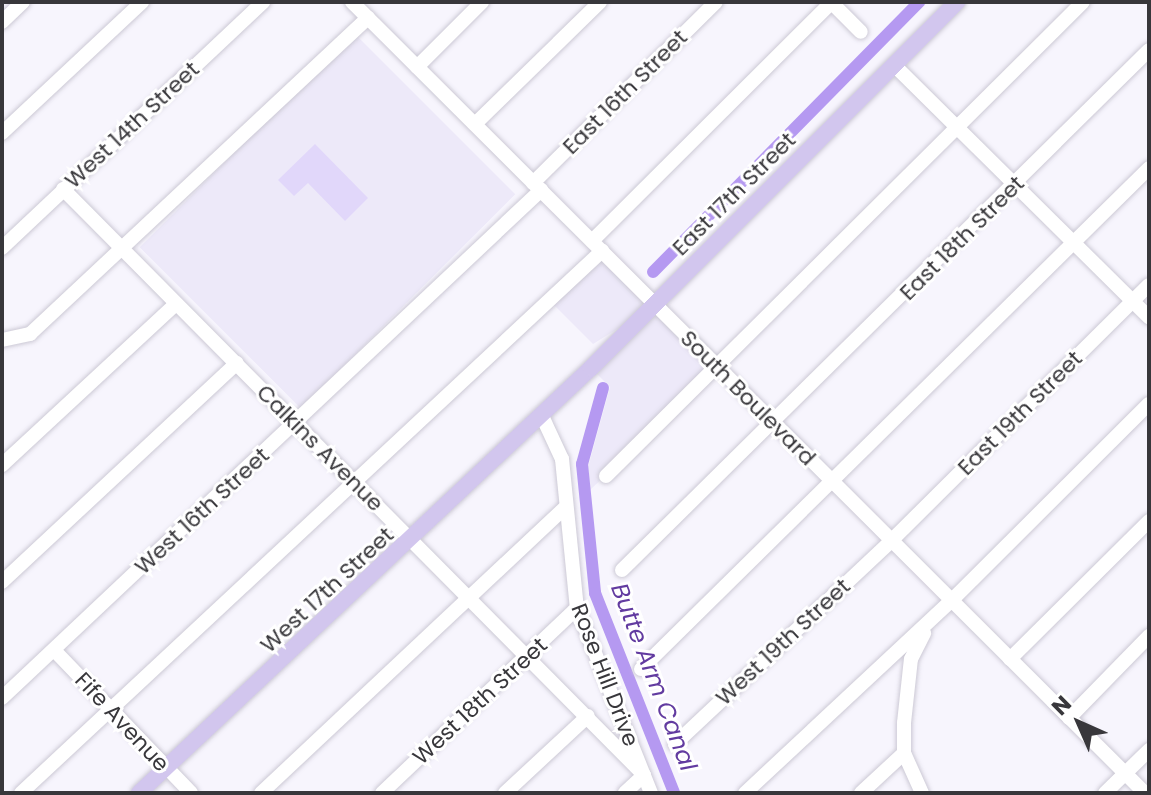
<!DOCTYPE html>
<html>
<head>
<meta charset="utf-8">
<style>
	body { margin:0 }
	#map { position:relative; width:1151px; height:795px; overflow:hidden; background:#f7f5fd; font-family:Poppins,sans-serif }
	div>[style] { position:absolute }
	.built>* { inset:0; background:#ede9f9; transform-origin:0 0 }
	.green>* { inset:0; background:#e1d7fa }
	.canal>* { height:12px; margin:-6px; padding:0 6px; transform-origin:6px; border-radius:6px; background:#b599f1 }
	.roads { filter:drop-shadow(0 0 2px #ccc9d5) drop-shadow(0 0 2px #ccc9d5) }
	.minor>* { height:14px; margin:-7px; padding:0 7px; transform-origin:7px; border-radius:7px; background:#fff }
	.major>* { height:16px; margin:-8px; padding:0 8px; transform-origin:8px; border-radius:8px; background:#d2c6ee }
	span { translate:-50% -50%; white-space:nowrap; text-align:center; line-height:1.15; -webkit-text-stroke:6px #fff; paint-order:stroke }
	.street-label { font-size:22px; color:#38373b }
	.water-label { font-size:24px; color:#623ba0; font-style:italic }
	.frame { position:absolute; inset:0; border:4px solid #38373b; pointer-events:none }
	.north { position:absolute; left:1039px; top:683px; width:80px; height:80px; -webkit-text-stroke:6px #fff; paint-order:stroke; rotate:315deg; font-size:22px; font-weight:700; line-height:32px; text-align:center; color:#38373b }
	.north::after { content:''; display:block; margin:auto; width:28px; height:36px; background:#38373b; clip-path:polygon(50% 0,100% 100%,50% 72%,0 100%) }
</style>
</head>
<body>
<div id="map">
	<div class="built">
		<div style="left:354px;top:33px;width:228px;height:303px;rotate:45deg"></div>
		<div style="clip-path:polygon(602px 251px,719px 368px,590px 490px,588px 467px,610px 387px,591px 368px,651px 308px,593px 344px,550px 301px)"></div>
	</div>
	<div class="green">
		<div style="clip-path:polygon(315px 144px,368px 198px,345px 221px,308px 183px,294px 196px,278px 180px)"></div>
	</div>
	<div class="canal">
		<div style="left:653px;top:272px;width:379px;rotate:-45.4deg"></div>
		<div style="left:603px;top:388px;width:79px;rotate:105.4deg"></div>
		<div style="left:582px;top:464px;width:130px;rotate:84.2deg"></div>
		<div style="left:595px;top:593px;width:215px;rotate:68.4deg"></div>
	</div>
	<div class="roads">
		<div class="minor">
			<div style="left:352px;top:2px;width:1120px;rotate:44.93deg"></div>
			<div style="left:831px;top:2px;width:42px;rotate:45deg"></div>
			<div style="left:2px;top:22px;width:29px;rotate:-44deg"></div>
			<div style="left:894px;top:65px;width:359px;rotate:44.7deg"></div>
			<div style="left:417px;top:67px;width:92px;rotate:-45deg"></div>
			<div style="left:475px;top:124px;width:175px;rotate:-44.3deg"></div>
			<div style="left:2px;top:133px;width:192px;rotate:-43.1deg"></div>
			<div style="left:533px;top:183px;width:257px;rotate:-44.7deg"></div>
			<div style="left:63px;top:189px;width:825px;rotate:45.25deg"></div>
			<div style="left:644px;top:775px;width:26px;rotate:137deg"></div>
			<div style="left:592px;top:241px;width:339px;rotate:-44.9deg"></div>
			<div style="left:2px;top:248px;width:359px;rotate:-43.3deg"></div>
			<div style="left:2px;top:340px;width:29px;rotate:-12deg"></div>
			<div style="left:30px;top:334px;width:463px;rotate:-43.1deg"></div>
			<div style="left:542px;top:416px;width:47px;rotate:65.1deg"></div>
			<div style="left:562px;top:459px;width:150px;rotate:84.3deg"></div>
			<div style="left:577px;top:608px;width:199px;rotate:68.2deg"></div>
			<div style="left:2px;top:465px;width:237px;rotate:-42.8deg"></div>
			<div style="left:606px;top:476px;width:672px;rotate:-44.82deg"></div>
			<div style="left:622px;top:570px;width:740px;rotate:-44.62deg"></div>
			<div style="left:2px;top:582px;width:321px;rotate:-43deg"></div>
			<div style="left:54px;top:650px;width:198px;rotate:46.2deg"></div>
			<div style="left:1010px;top:659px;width:196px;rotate:-44.8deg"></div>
			<div style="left:641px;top:669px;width:713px;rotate:-44.6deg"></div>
			<div style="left:2px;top:698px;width:741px;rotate:-43.3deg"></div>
			<div style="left:1069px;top:718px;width:115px;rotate:-45.7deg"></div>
			<div style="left:675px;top:744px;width:296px;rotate:-43.2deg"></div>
			<div style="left:891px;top:541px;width:363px;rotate:-44.8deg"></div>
			<div style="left:21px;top:793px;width:795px;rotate:-43.01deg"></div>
			<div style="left:261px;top:793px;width:416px;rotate:-43.2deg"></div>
			<div style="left:382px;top:793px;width:269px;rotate:-43.5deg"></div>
			<div style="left:505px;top:793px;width:113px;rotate:-42.9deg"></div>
			<div style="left:745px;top:793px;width:282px;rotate:-43deg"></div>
			<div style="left:951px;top:601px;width:279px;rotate:-44.9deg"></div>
			<div style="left:861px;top:793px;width:59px;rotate:-42.9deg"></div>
			<div style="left:922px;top:793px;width:44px;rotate:-114.2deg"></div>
			<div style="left:904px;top:753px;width:30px;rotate:-90deg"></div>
			<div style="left:904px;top:723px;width:64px;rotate:-83.8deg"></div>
			<div style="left:911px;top:659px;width:29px;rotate:-63deg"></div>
			<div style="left:1105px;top:793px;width:62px;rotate:-44.3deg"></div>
		</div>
		<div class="major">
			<div style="left:139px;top:793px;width:620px;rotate:-43.24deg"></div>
			<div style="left:591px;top:368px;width:518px;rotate:-45deg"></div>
		</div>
	</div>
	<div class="street-label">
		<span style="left:625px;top:92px;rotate:-45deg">East 16th Street</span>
		<span style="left:132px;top:125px;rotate:-43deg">West 14th Street</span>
		<span style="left:734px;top:194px;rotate:-45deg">East 17th Street</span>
		<span style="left:962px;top:238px;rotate:-45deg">East 18th Street</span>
		<span style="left:748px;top:398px;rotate:45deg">South Boulevard</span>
		<span style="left:1020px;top:413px;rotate:-45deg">East 19th Street</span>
		<span style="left:320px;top:448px;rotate:45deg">Calkins Avenue</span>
		<span style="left:202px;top:511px;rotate:-43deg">West 16th Street</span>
		<span style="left:327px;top:590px;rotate:-43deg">West 17th Street</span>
		<span style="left:783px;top:642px;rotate:-43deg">West 19th Street</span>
		<span style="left:605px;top:675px;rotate:69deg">Rose Hill Drive</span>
		<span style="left:480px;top:701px;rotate:-43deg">West 18th Street</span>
		<span style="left:122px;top:722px;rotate:47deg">Fife Avenue</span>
	</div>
	<div class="water-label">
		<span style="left:654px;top:677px;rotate:69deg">Butte Arm Canal</span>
	</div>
	<div class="frame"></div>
	<div class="north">N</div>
</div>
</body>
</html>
